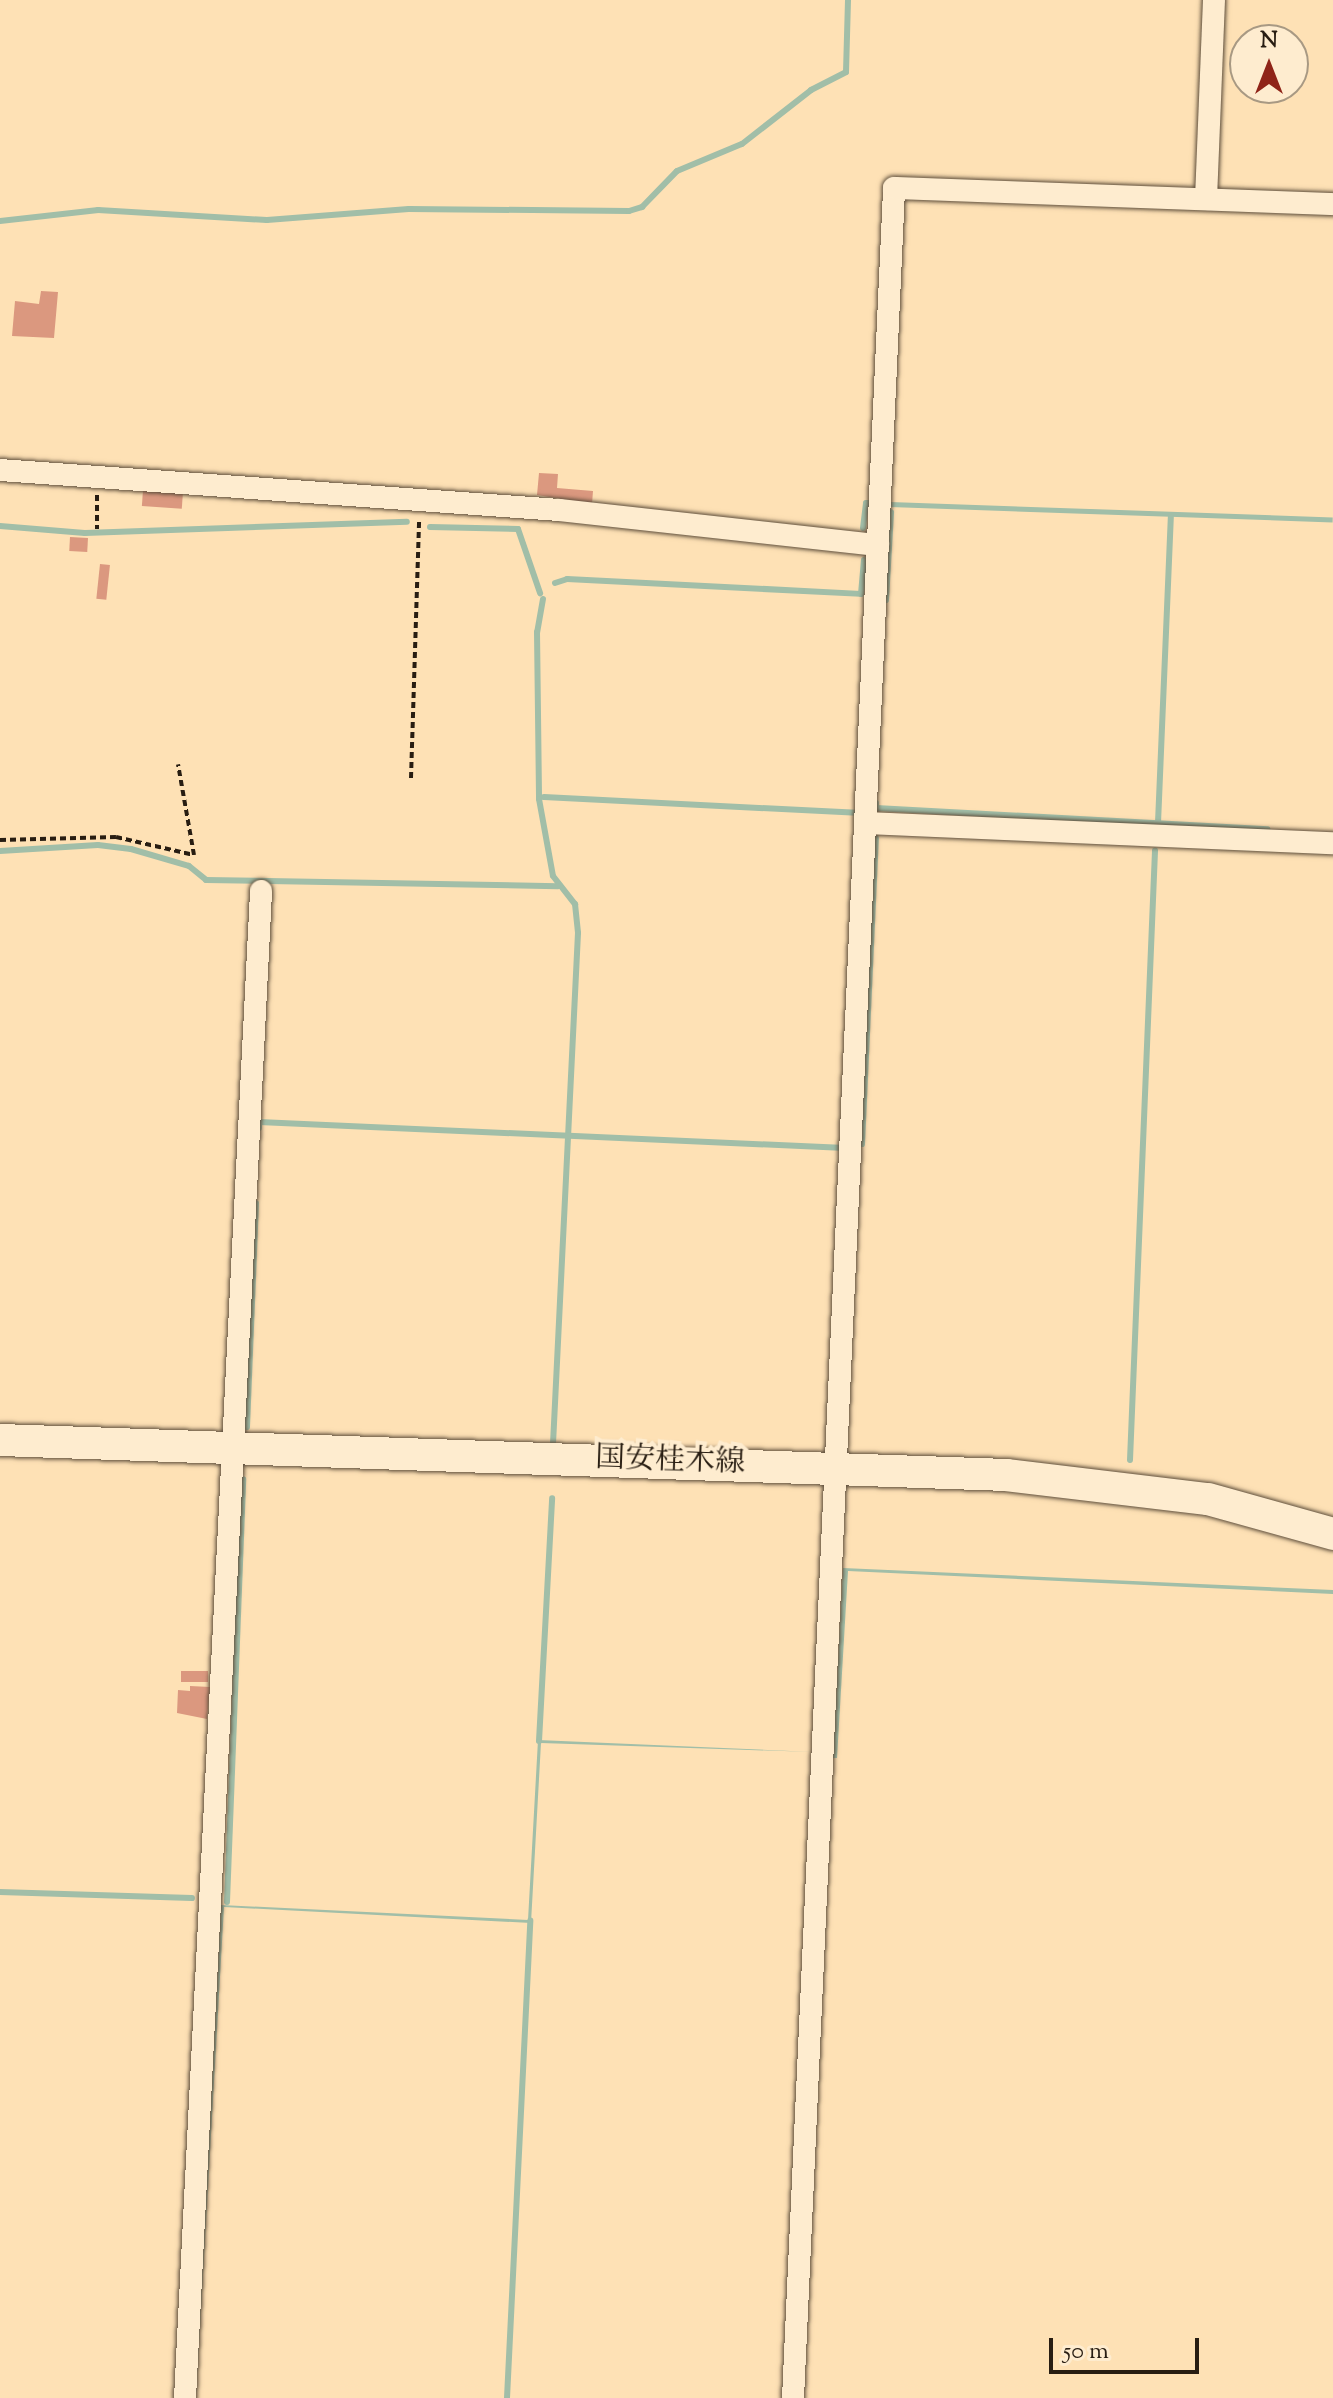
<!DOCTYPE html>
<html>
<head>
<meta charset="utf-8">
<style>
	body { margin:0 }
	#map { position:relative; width:1333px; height:2398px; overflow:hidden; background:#fee1b5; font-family:"Sorts Mill Goudy","Noto Serif JP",serif }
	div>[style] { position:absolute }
	.water>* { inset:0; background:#a1bea8; transform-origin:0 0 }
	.stream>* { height:6px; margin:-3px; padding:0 3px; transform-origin:3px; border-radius:3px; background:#a1bea8 }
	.building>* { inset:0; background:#db987f; transform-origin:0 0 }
	.path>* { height:4px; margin-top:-2px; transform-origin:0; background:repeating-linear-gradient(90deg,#281d12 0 6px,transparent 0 10px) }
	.roads { filter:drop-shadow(0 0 2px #5e4e3b) drop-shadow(0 0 2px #5e4e3b) }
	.street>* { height:22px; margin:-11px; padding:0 11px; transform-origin:11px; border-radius:11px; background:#feeccf }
	.secondary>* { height:32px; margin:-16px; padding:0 16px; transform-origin:16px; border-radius:16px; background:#feeccf }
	span { translate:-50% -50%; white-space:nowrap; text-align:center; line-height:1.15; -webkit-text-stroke:8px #feeccf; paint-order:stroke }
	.street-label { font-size:30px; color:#281d12 }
	.north { position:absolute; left:1229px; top:24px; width:80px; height:80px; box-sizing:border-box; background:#feeccf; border:2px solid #a89983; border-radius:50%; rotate:0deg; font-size:22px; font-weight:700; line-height:32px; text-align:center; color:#281d12 }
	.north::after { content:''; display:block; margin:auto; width:28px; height:36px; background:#8f2418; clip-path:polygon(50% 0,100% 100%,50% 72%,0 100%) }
	.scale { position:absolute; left:1049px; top:2338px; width:150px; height:36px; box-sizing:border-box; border:4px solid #281d12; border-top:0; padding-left:10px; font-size:24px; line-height:28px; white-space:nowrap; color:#281d12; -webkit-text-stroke:6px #feeccf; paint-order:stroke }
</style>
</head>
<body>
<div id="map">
	<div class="water">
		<div style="left:890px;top:502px;width:443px;height:5px;rotate:2deg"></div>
		<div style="clip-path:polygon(843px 1568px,1333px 1590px,1333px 1594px,848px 1571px,837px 1758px,833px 1758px)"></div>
		<div style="clip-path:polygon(538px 1740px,813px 1752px,541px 1743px,531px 1923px,224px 1907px,196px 2398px,221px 1905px,528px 1920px)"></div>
	</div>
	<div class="stream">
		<div style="left:0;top:221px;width:99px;rotate:-6.4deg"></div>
		<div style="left:98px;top:210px;width:169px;rotate:3.4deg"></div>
		<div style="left:267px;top:220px;width:142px;rotate:-4.4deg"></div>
		<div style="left:409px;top:209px;width:220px;rotate:0.5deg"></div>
		<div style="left:629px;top:211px;width:14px;rotate:-17deg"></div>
		<div style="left:642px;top:207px;width:50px;rotate:-45.8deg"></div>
		<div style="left:677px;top:171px;width:70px;rotate:-22.6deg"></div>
		<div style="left:742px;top:144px;width:88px;rotate:-38deg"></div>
		<div style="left:811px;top:90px;width:39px;rotate:-27deg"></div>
		<div style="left:846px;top:72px;width:72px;rotate:-88.4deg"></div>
		<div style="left:0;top:526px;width:85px;rotate:4.7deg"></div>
		<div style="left:85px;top:533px;width:322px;rotate:-2deg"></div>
		<div style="left:430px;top:527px;width:88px;rotate:1.3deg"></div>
		<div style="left:518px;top:529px;width:68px;rotate:71deg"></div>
		<div style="left:863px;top:528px;width:25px;rotate:-83deg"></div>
		<div style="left:866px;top:503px;width:7px"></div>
		<div style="left:555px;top:583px;width:13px;rotate:-18deg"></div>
		<div style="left:567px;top:579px;width:294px;rotate:2.9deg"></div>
		<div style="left:861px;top:594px;width:34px;rotate:-85deg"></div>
		<div style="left:543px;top:599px;width:34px;rotate:100deg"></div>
		<div style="left:537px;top:632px;width:167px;rotate:89.3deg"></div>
		<div style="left:539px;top:799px;width:78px;rotate:79.7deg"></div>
		<div style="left:553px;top:876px;width:36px;rotate:52deg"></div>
		<div style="left:575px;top:904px;width:29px;rotate:84deg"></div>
		<div style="left:578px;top:933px;width:512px;rotate:92.8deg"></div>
		<div style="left:886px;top:600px;width:88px;rotate:-86.7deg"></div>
		<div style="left:544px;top:797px;width:313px;rotate:2.9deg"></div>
		<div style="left:876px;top:803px;width:5px;rotate:90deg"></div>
		<div style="left:876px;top:808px;width:392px;rotate:3.1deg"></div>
		<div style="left:1158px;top:823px;width:306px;rotate:-87.6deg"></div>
		<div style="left:0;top:851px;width:98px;rotate:-3.5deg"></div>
		<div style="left:98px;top:845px;width:33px;rotate:7deg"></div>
		<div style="left:131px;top:849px;width:60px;rotate:16.3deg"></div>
		<div style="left:189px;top:866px;width:22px;rotate:39deg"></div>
		<div style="left:206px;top:880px;width:352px;rotate:1deg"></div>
		<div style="left:259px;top:1128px;width:6px;rotate:-90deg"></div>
		<div style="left:259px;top:1122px;width:587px;rotate:2.54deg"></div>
		<div style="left:862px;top:1144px;width:306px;rotate:-87.4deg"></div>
		<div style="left:247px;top:1427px;width:224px;rotate:-87.7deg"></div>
		<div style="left:1130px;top:1460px;width:610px;rotate:-87.65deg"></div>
		<div style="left:539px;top:1741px;width:243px;rotate:-86.9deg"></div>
		<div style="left:0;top:1892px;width:192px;rotate:1.8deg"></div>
		<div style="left:227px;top:1902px;width:423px;rotate:-87.8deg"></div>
		<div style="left:507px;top:2398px;width:478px;rotate:-87.2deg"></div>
	</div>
	<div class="building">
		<div style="clip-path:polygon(41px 291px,58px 292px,54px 338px,12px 336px,15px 301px,39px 304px)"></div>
		<div style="clip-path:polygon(539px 473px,558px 474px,557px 488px,593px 491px,592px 504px,537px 495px)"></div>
		<div style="left:143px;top:490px;width:40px;height:16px;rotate:4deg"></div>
		<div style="left:70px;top:537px;width:18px;height:14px;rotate:3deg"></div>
		<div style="left:100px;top:564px;width:10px;height:35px;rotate:6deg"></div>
		<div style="left:181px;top:1671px;width:27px;height:11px"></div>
		<div style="clip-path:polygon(190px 1686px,210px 1687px,207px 1719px,177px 1713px,178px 1690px,190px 1691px)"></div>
	</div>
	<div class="path">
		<div style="left:97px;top:495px;width:34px;rotate:90deg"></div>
		<div style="left:411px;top:778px;width:258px;rotate:-88.2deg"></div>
		<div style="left:0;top:840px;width:116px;rotate:-1.5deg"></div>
		<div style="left:116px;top:837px;width:80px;rotate:13deg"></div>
		<div style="left:194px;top:855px;width:92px;rotate:-100deg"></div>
	</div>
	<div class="roads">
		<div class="street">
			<div style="left:1206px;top:199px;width:199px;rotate:-87.7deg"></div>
			<div style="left:0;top:470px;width:560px;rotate:4.09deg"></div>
			<div style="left:559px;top:510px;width:321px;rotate:6.3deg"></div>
			<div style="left:866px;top:823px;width:467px;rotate:2.5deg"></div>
			<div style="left:185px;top:2398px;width:1509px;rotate:-87.11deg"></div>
			<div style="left:793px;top:2398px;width:2212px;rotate:-87.38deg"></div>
			<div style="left:894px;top:188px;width:439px;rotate:2.1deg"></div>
		</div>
		<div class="secondary">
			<div style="left:0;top:1440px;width:1007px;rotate:1.99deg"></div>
			<div style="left:1006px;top:1475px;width:203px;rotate:6.8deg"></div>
			<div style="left:1208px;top:1499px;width:130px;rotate:15.6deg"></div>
		</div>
	</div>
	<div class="street-label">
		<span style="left:670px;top:1462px;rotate:2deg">国安桂木線</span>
	</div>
	<div class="north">N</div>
	<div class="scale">50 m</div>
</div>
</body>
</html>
